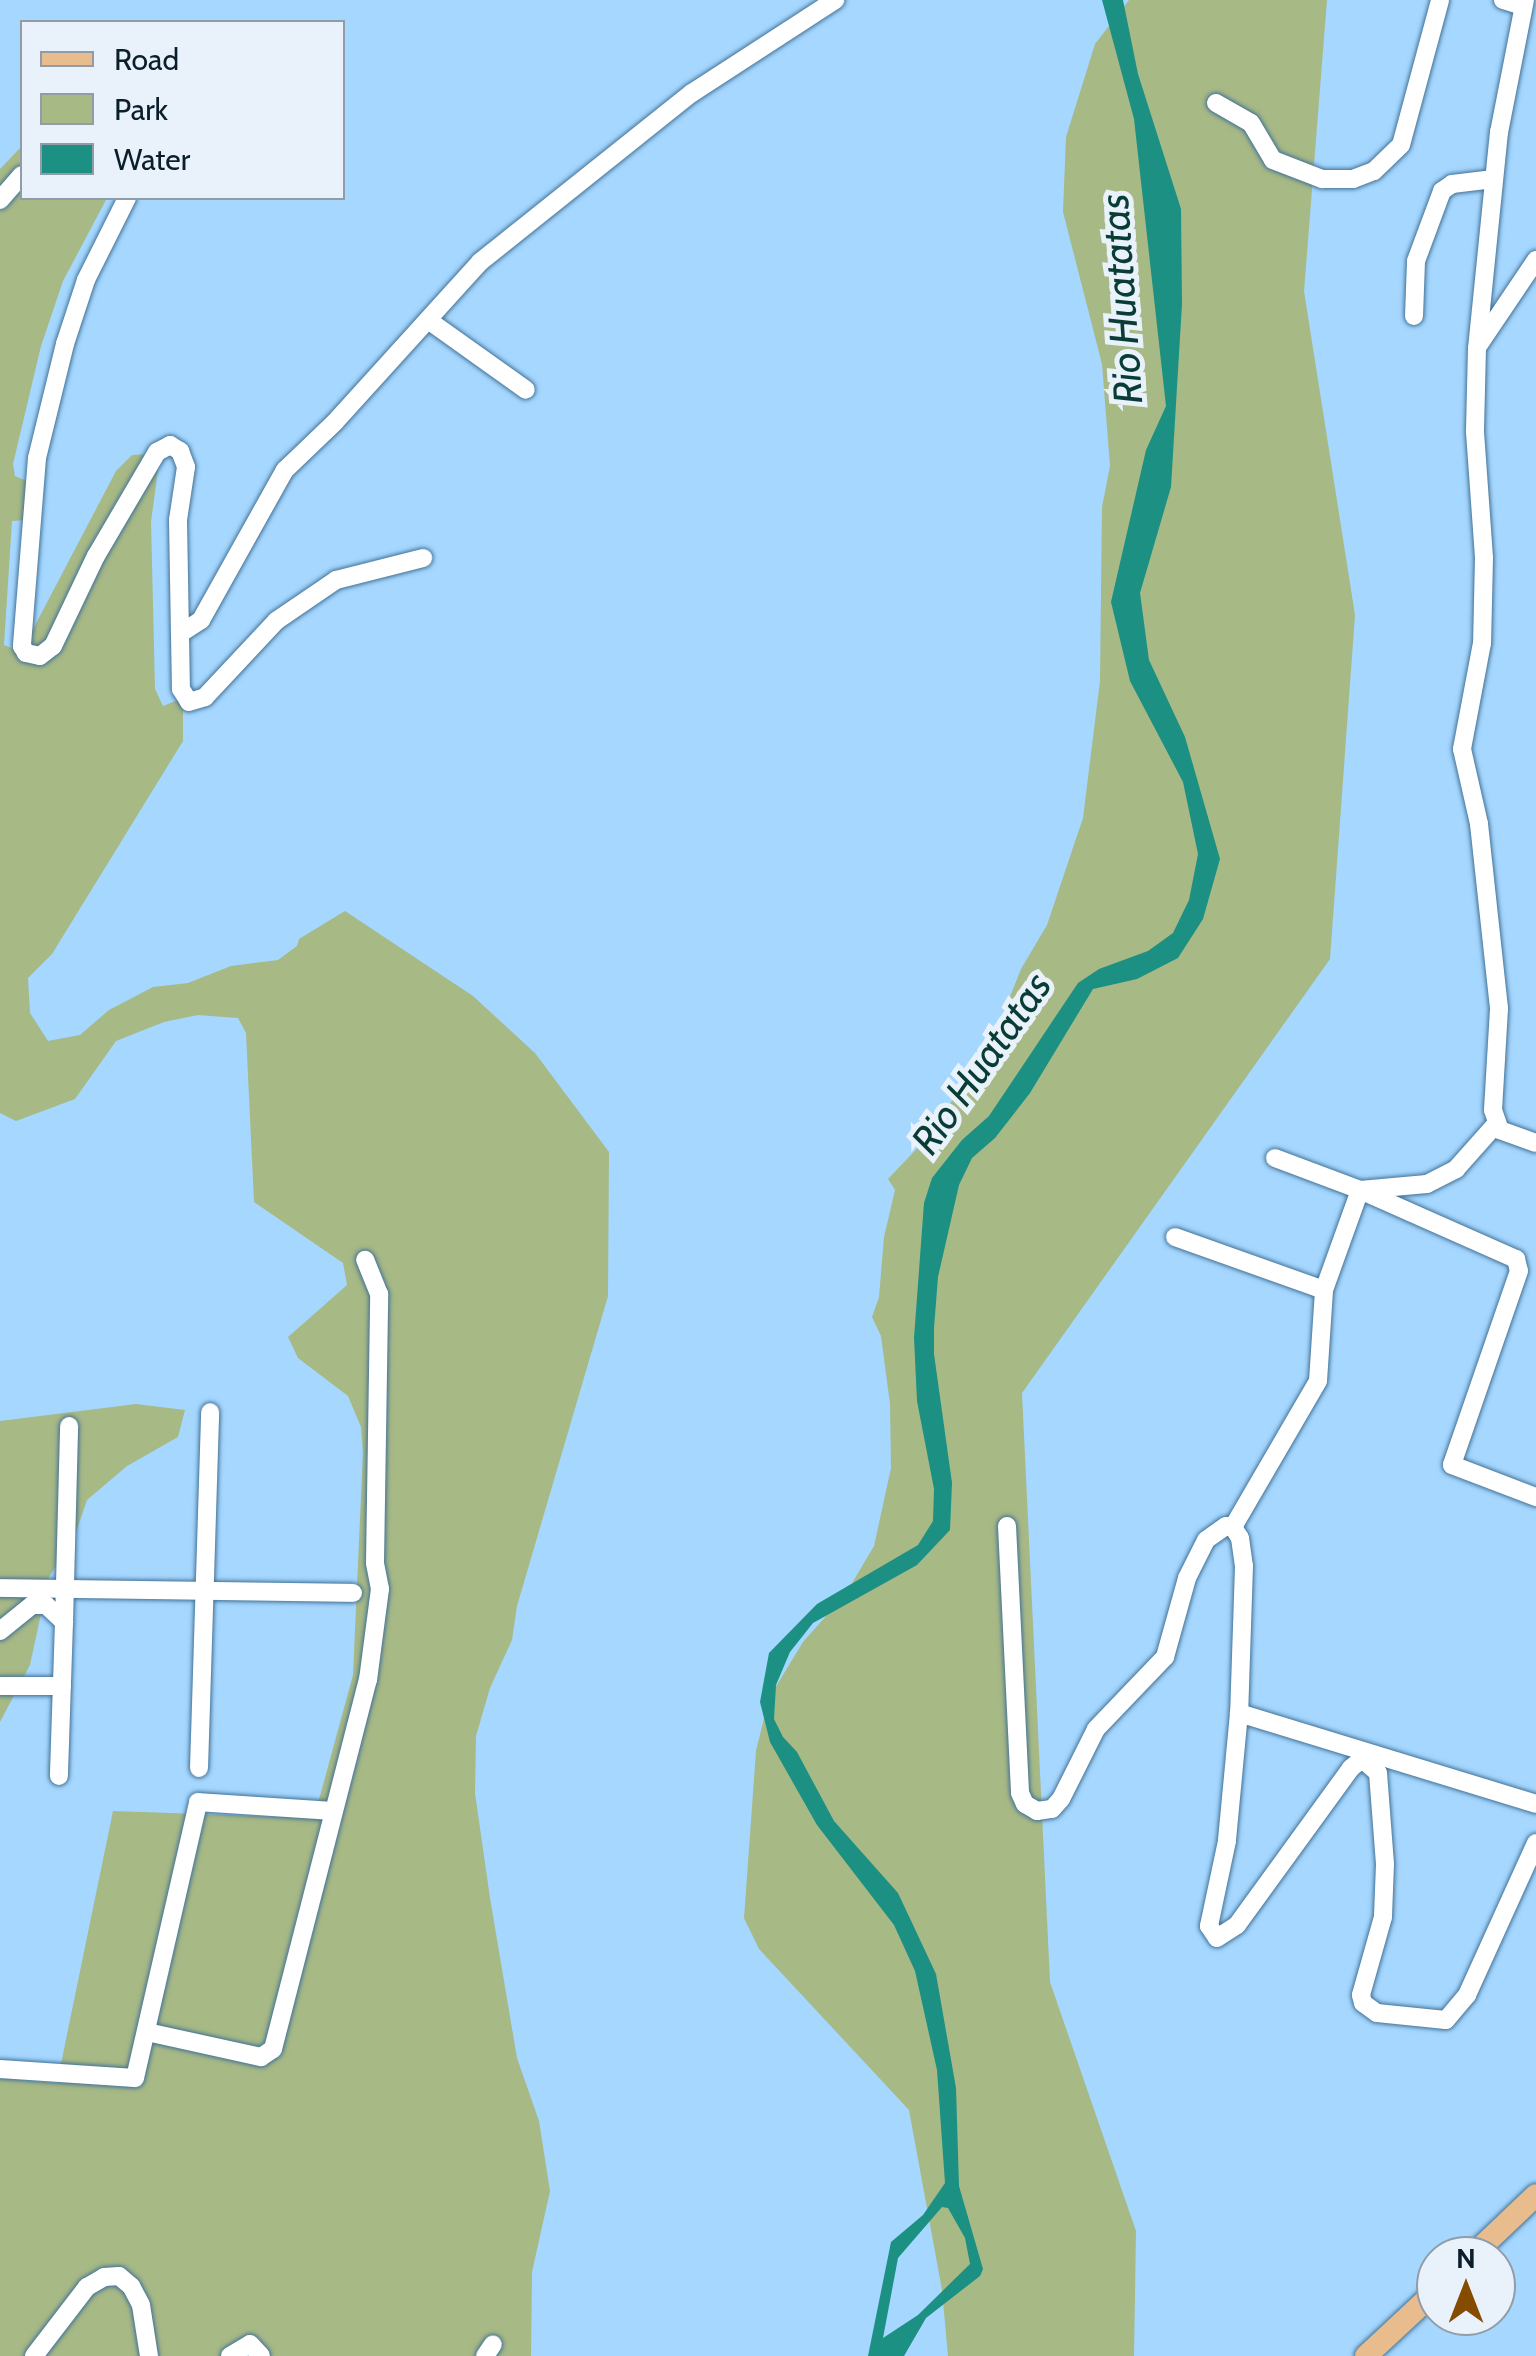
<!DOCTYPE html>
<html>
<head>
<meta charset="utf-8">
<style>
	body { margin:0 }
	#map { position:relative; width:1536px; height:2356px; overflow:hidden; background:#a5d7ff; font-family:Cabin,sans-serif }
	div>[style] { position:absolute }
	.green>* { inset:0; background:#a7b985 }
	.water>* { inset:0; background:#1b9083 }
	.roads { filter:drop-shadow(0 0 2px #437296) drop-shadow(0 0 2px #437296) }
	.minor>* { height:18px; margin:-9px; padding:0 9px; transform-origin:9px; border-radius:9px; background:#fff }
	.major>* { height:22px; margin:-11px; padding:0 11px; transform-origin:11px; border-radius:11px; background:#e9bc8d }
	span { translate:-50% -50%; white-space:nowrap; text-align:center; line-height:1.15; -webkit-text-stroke:10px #e9f2fb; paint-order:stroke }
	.water-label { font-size:40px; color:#0a3c36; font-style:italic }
	.legend { position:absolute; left:20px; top:20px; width:325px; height:180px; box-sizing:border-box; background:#e9f2fb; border:2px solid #909da8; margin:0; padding:12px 18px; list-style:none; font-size:30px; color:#0a1e2c }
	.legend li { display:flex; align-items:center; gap:20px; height:50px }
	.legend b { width:50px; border:2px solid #909da8 }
	.north { position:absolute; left:1416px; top:2236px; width:100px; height:100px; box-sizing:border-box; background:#e9f2fb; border:2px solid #909da8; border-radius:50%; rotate:0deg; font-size:28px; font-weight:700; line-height:40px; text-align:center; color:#0a1e2c }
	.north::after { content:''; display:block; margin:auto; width:35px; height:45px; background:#854b00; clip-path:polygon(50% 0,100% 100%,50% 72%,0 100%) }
</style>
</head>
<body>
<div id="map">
	<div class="green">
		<div style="clip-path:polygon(1129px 0,1327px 0,1304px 291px,1355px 615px,1330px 959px,1022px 1393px,1050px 1982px,1136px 2231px,1134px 2356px,948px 2356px,942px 2290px,909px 2110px,759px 1949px,744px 1918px,756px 1751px,769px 1698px,803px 1642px,845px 1595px,874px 1546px,891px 1468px,890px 1404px,881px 1336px,872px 1317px,879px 1297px,884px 1237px,895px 1190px,888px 1179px,926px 1139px,992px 1042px,1021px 969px,1047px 925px,1083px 818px,1100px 681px,1102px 507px,1110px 466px,1102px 364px,1063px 212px,1066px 137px,1095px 44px)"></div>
		<div style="clip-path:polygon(22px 146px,22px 198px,107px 198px,63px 281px,41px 346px,13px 464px,15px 476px,36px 485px,26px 520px,12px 521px,4px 645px,21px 652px,116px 471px,132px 455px,149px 454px,159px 462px,151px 522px,155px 689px,163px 706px,183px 698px,183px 741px,52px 954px,28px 978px,30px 1013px,48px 1041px,80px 1035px,109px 1010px,153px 987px,188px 983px,231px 966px,278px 960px,297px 946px,299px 939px,345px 911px,473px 996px,535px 1053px,609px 1152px,608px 1296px,517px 1606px,512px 1640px,490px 1688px,476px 1736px,475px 1793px,490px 1898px,517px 2058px,539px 2121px,550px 2191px,532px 2272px,531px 2356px,0 2356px,0 2078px,57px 2083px,113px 1811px,314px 1818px,353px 1675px,363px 1452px,361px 1427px,348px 1396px,298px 1358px,288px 1337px,347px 1285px,343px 1263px,254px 1202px,246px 1033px,238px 1018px,198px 1015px,164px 1022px,116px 1041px,75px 1099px,16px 1121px,0 1113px,0 169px)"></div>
		<div style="clip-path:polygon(136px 1404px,185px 1410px,178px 1437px,127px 1466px,87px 1500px,74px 1538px,49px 1577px,30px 1665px,0 1722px,0 1421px)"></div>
	</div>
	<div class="water">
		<div style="clip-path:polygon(evenodd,1102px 0,1123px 0,1138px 74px,1181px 209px,1182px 304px,1171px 487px,1140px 593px,1149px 660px,1185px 737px,1220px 859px,1203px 919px,1178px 958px,1137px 979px,1093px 989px,1030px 1093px,995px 1138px,972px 1158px,959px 1185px,938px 1277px,934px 1328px,934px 1354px,952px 1483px,950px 1530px,917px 1565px,813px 1623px,790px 1652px,776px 1685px,774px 1719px,783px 1737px,797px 1752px,834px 1821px,898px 1893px,936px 1974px,956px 2088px,959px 2186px,983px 2269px,980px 2276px,926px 2318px,904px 2356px,868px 2356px,891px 2242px,923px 2215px,945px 2183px,937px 2070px,915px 1971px,894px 1925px,817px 1825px,770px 1742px,760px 1702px,769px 1653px,817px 1604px,918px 1545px,933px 1521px,934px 1489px,917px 1401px,914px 1338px,924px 1203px,932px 1178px,962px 1140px,989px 1116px,1078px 983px,1099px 969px,1148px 951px,1173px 933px,1189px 900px,1198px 854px,1183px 782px,1130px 681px,1111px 602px,1146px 450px,1166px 406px,1134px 119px,1102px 0,942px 2207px,948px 2208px,965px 2238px,970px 2264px,918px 2315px,883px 2338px,898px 2258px,942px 2207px)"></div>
	</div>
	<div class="roads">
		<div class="minor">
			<div style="left:1503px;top:0;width:21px;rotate:17deg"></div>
			<div style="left:1525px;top:0;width:135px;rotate:101.1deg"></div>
			<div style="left:1499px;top:132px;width:217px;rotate:95.8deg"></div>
			<div style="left:1477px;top:348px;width:84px;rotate:91.4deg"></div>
			<div style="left:1475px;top:432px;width:126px;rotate:85.9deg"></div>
			<div style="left:1484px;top:558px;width:85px;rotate:91.3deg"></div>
			<div style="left:1482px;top:643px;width:108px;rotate:100.7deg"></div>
			<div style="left:1462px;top:749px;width:77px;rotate:77.2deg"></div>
			<div style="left:1479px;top:824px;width:186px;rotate:83.8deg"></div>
			<div style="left:1499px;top:1009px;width:101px;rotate:93.4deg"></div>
			<div style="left:1493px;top:1110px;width:21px;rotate:71deg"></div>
			<div style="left:1500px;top:1130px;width:38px;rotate:20deg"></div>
			<div style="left:1216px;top:103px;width:40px;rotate:29.7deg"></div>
			<div style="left:1251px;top:123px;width:43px;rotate:59.3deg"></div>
			<div style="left:1273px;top:160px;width:53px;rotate:21.2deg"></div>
			<div style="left:1322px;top:179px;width:31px"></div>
			<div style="left:1353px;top:179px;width:22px;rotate:-21deg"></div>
			<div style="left:1374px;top:171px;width:37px;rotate:-44deg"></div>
			<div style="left:1401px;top:145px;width:150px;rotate:-74.9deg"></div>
			<div style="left:127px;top:198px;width:92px;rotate:116.6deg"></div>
			<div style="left:86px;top:280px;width:67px;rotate:108.2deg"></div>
			<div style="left:65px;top:344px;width:117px;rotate:103.8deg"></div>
			<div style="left:37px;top:458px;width:189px;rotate:94.6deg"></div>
			<div style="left:22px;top:646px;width:8px;rotate:60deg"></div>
			<div style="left:26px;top:653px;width:14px;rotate:12deg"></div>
			<div style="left:40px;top:656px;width:16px;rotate:-38deg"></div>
			<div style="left:53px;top:646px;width:100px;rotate:-64.5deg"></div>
			<div style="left:96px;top:556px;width:121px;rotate:-59.6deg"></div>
			<div style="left:157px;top:452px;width:15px;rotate:-28deg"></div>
			<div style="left:170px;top:445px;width:12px;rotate:31deg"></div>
			<div style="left:180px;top:451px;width:17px;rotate:69deg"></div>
			<div style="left:186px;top:467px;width:54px;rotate:98.6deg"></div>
			<div style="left:178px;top:520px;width:169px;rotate:89deg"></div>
			<div style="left:181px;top:689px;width:15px;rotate:58deg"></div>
			<div style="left:189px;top:702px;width:17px;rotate:-17deg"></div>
			<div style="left:205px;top:697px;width:104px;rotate:-46.9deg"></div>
			<div style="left:276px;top:621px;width:73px;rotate:-34.3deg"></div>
			<div style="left:336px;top:580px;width:90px;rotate:-14.2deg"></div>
			<div style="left:0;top:200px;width:33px;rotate:-49deg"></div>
			<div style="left:1414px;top:316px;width:55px;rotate:-87.9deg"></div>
			<div style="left:1416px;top:261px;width:75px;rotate:-69.6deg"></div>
			<div style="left:1442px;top:191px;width:12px;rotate:-35deg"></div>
			<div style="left:1452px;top:184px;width:42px;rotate:-6.8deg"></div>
			<div style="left:428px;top:320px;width:120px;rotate:35.5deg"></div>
			<div style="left:1478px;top:346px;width:104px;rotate:-56deg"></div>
			<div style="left:181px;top:633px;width:24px;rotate:-33deg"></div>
			<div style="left:201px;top:620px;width:172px;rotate:-60.8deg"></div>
			<div style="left:285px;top:470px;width:69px;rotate:-43.8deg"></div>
			<div style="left:335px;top:422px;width:216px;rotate:-47.8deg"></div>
			<div style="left:480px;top:262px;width:271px;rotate:-38.6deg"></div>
			<div style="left:692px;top:93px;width:171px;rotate:-33deg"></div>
			<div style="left:1275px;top:1158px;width:91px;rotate:20.6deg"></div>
			<div style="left:1360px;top:1190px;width:171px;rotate:23.9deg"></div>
			<div style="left:1516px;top:1259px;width:12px;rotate:76deg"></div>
			<div style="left:1519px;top:1271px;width:205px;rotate:109.1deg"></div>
			<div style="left:1452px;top:1465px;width:90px;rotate:20.9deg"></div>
			<div style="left:1175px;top:1237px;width:158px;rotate:19.6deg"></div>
			<div style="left:1007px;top:1526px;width:267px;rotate:87.2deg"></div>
			<div style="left:1020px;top:1793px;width:12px;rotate:66deg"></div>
			<div style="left:1025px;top:1804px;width:14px;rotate:30deg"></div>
			<div style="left:1037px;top:1811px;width:15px;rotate:-8deg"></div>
			<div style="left:1052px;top:1809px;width:13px;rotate:-48deg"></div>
			<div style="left:1061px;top:1799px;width:78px;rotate:-63.4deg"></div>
			<div style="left:1096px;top:1729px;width:100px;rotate:-46.2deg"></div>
			<div style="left:1165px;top:1657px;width:82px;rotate:-74.4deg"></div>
			<div style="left:1187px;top:1578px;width:42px;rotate:-63.4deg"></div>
			<div style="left:1206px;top:1540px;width:24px;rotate:-35deg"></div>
			<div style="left:1226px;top:1526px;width:7px;rotate:8deg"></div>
			<div style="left:1233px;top:1527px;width:13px;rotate:58deg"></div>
			<div style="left:1240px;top:1538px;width:28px;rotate:82deg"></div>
			<div style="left:1244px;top:1566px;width:147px;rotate:91.9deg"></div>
			<div style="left:1239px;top:1713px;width:129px;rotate:95.4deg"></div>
			<div style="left:1227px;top:1841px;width:87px;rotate:102deg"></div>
			<div style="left:1209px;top:1926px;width:14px;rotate:56deg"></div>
			<div style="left:1217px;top:1938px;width:24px;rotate:-33deg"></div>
			<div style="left:1237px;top:1925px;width:194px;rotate:-54deg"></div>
			<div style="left:1351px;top:1768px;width:14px;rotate:-39deg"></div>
			<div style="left:1362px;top:1759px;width:21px;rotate:41deg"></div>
			<div style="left:1378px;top:1773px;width:91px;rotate:85.6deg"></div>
			<div style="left:1385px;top:1864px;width:53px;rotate:92.2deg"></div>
			<div style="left:1383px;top:1917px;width:81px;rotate:105.8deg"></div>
			<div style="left:1361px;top:1995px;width:8px;rotate:76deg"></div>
			<div style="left:1363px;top:2003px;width:17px;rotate:36deg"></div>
			<div style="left:1377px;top:2013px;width:69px;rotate:5.8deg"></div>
			<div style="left:1446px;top:2020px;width:33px;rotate:-50deg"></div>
			<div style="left:1467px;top:1995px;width:167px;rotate:-65.6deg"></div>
			<div style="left:1233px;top:1527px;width:169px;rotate:-59.8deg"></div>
			<div style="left:1318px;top:1381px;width:91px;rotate:-86.2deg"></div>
			<div style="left:1324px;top:1290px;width:106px;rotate:-70.2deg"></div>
			<div style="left:1360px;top:1190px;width:67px;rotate:-5.1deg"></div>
			<div style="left:1427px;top:1184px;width:33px;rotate:-27deg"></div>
			<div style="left:1456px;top:1169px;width:60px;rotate:-48.4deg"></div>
			<div style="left:0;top:1588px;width:353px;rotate:0.8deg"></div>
			<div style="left:64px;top:1622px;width:196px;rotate:-88.5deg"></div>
			<div style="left:0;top:1631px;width:41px;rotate:-39.1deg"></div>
			<div style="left:32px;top:1605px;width:14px"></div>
			<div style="left:46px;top:1605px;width:25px;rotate:43deg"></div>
			<div style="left:64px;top:1622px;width:154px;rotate:91.9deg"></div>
			<div style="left:0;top:1686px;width:62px"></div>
			<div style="left:1239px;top:1713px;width:311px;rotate:17deg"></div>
			<div style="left:199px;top:1768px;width:356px;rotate:-88.2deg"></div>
			<div style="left:147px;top:2032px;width:117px;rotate:12.4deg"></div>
			<div style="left:261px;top:2057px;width:14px;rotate:-34deg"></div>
			<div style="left:273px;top:2049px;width:381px;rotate:-75.6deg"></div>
			<div style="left:368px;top:1680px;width:92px;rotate:-82.5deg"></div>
			<div style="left:380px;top:1589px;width:26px;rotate:-101deg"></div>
			<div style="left:375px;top:1563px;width:269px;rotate:-89.1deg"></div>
			<div style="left:379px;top:1294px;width:37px;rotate:-112deg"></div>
			<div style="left:0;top:2069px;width:135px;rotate:3.8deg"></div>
			<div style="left:135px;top:2078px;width:283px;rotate:-77.1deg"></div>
			<div style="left:198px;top:1802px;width:134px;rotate:3.8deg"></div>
			<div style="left:34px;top:2356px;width:87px;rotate:-52.5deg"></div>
			<div style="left:87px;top:2287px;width:20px;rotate:-30deg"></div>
			<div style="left:104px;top:2277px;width:15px;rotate:-4deg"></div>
			<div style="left:119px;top:2276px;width:16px;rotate:40deg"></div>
			<div style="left:131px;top:2286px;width:21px;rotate:62deg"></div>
			<div style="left:141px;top:2305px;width:52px;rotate:81.1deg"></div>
			<div style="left:230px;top:2356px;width:23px;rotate:-31deg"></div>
			<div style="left:250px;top:2344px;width:16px;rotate:47deg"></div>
			<div style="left:485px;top:2356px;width:14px;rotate:-56deg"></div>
		</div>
		<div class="major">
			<div style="left:1472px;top:2256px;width:88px;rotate:-43.6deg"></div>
			<div style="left:1366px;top:2356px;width:96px;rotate:-42.9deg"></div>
		</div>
	</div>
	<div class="water-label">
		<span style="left:1121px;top:299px;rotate:-94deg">Rio Huatatas</span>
		<span style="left:981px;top:1063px;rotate:-55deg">Rio Huatatas</span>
	</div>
	<ul class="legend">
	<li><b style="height:12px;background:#e9bc8d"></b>Road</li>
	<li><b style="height:28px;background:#a7b985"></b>Park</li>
	<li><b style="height:28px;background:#1b9083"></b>Water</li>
	</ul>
	<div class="north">N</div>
</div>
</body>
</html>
